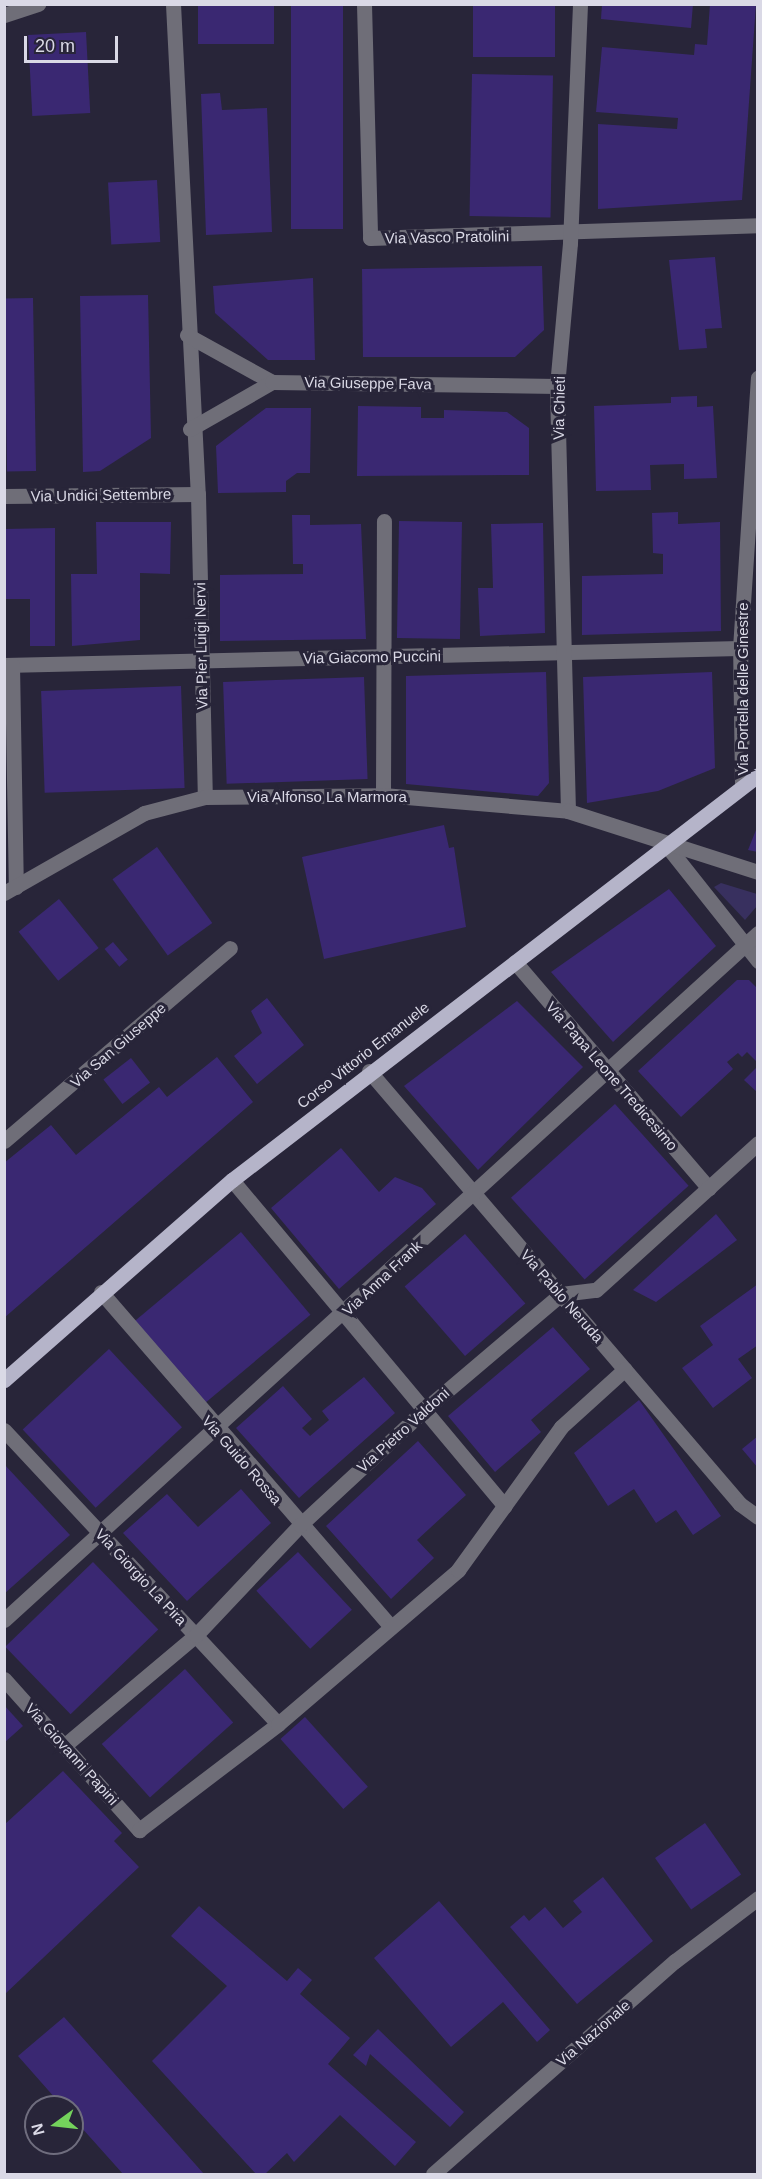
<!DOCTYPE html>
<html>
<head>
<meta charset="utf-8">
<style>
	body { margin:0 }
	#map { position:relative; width:762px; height:2179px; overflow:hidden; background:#282539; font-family:Helvetica,sans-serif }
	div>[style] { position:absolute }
	.green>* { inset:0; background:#38305f }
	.building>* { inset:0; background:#3a2872; transform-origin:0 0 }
	.minor>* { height:15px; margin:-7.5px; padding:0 7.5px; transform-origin:7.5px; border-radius:7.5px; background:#6f6e78 }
	.major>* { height:15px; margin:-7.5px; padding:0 7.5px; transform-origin:7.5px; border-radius:7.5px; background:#b5b4c9 }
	span { translate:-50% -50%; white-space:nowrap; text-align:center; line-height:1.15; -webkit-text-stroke:6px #282539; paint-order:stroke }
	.street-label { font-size:15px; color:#dad9e6 }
	.frame { position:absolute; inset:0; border:6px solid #dad9e6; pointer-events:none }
	.north { position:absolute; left:24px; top:2095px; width:60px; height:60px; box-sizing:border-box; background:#282539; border:2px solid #6f6d7e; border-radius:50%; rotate:255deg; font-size:16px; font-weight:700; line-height:24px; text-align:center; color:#dad9e6 }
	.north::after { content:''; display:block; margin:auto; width:21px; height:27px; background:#74d25c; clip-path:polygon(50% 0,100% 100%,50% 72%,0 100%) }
	.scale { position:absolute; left:24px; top:36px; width:94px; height:27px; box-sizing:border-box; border:3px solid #dad9e6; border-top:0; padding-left:8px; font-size:18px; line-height:21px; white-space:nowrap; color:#dad9e6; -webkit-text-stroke:4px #282539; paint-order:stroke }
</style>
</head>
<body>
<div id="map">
	<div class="green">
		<div style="clip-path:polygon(721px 883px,757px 894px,757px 906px,745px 920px,714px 887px)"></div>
	</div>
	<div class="building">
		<div style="left:198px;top:4px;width:76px;height:40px"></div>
		<div style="left:291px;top:4px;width:52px;height:225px"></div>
		<div style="left:473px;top:4px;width:82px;height:53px"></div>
		<div style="clip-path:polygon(602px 4px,693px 4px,691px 28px,601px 19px)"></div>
		<div style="clip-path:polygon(710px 4px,756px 4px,742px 200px,598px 209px,598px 124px,677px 129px,678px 118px,596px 112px,602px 47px,694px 55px,695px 44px,707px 45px)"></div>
		<div style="left:86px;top:32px;width:81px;height:58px;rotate:87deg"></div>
		<div style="left:472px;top:74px;width:81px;height:142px;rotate:1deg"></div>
		<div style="clip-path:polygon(220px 93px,222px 110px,267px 108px,272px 232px,206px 235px,201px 94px)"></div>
		<div style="left:157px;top:180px;width:62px;height:49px;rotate:87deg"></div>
		<div style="clip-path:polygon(715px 257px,722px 328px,705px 329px,707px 348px,679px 350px,669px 260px)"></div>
		<div style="clip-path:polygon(542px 266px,544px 330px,515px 357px,363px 357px,362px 269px)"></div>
		<div style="clip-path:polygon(313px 278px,315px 360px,268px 360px,215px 313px,213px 286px)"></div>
		<div style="clip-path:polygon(148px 295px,151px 438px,100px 471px,83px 472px,80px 296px)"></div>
		<div style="left:33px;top:298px;width:173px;height:29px;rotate:89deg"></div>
		<div style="clip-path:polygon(697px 396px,697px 407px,713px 406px,717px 478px,684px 479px,684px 464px,650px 465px,651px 490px,596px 491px,594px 406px,671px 403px,671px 397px)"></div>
		<div style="clip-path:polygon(358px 406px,421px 407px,421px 418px,444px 418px,444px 410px,507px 412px,529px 428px,529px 475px,357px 476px)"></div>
		<div style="clip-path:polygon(266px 408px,311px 408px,310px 473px,297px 473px,286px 481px,286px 492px,218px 493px,216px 446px)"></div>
		<div style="clip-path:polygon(678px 512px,678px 524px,720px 522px,721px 631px,582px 635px,582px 576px,663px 574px,663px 554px,653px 553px,652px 513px)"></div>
		<div style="clip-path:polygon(292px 515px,310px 515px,310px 525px,361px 524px,366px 639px,220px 641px,220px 575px,303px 574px,303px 564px,293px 564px)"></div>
		<div style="left:399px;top:521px;width:63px;height:117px;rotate:1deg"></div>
		<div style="clip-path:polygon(96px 522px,171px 522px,170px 574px,140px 573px,140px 640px,72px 646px,71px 574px,97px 574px)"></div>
		<div style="clip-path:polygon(543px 523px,545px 633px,480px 636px,478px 588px,493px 588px,491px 524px)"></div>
		<div style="clip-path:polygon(55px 528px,55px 646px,30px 646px,30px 599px,4px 599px,4px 529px)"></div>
		<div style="clip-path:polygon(546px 672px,549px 783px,538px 796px,406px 784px,406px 676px)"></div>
		<div style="clip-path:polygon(712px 672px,715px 768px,658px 791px,587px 803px,583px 677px)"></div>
		<div style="left:364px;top:677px;width:102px;height:141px;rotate:88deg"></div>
		<div style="left:181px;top:686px;width:102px;height:140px;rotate:88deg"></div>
		<div style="clip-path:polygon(444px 825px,449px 848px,454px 847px,466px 927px,324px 959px,302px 857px)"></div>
		<div style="clip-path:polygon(758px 825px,758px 852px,748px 850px)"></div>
		<div style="left:157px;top:847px;width:94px;height:55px;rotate:54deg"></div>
		<div style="clip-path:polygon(669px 889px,716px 946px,613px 1042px,551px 972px)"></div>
		<div style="left:59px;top:899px;width:63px;height:52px;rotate:51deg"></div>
		<div style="left:113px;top:942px;width:23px;height:11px;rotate:50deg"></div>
		<div style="clip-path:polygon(737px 980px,749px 980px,758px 989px,758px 1063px,747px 1052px,742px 1057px,738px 1053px,727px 1062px,733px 1069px,681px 1117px,638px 1071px)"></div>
		<div style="clip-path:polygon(267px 998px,304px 1045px,257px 1084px,234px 1056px,262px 1033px,251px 1011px)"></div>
		<div style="clip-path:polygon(517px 1001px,583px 1067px,478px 1170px,404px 1086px)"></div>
		<div style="clip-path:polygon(217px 1057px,253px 1102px,4px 1318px,4px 1163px,51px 1125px,76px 1155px,159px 1087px,167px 1097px)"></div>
		<div style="left:131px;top:1058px;width:31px;height:35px;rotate:52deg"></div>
		<div style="clip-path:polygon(758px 1066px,758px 1093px,744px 1080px)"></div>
		<div style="left:615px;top:1104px;width:110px;height:140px;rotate:48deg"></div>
		<div style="clip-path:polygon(341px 1148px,379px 1192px,395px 1177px,422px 1188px,436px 1204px,339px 1289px,271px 1208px)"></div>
		<div style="clip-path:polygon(716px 1214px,737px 1240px,656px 1302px,633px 1290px)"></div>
		<div style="left:241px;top:1232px;width:108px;height:139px;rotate:50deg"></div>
		<div style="left:465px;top:1234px;width:92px;height:80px;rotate:49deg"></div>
		<div style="clip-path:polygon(758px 1284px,758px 1345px,738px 1359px,752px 1378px,713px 1408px,682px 1368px,713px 1345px,700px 1326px)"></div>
		<div style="clip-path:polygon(553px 1327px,590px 1369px,531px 1420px,541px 1432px,495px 1472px,448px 1416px)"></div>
		<div style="left:109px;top:1349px;width:107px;height:118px;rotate:47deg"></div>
		<div style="clip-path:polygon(364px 1377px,395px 1413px,299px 1498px,236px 1428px,283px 1386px,312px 1419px,302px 1428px,310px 1436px,329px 1420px,322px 1411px)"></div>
		<div style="clip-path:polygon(639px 1400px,721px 1516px,693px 1535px,676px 1510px,656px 1523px,634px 1489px,608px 1506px,574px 1453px)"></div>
		<div style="clip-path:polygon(758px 1436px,758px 1468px,742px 1449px)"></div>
		<div style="clip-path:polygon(418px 1441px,466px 1495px,417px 1540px,434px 1558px,391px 1599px,326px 1526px)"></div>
		<div style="clip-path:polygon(4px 1464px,70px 1535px,4px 1594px)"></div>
		<div style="clip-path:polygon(241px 1489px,271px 1523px,187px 1601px,123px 1533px,167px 1494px,198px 1527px)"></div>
		<div style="left:298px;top:1552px;width:79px;height:57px;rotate:47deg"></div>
		<div style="left:93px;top:1562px;width:94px;height:122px;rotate:46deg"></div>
		<div style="left:185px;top:1669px;width:72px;height:112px;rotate:48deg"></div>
		<div style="clip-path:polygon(4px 1705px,23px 1726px,4px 1743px)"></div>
		<div style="left:305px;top:1717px;width:94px;height:33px;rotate:48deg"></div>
		<div style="clip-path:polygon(63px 1771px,122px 1833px,114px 1841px,139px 1867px,4px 1995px,4px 1825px)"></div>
		<div style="left:705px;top:1823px;width:63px;height:61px;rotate:55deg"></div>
		<div style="clip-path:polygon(603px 1877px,653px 1941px,577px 2004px,510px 1927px,524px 1915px,529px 1921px,545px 1907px,563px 1928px,582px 1912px,573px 1901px)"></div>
		<div style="clip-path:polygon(439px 1901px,550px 2030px,537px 2042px,503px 2002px,451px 2047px,374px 1958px)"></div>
		<div style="clip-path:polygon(199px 1906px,287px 1981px,298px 1968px,312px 1980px,300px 1994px,350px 2038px,328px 2064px,416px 2142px,395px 2166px,340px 2115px,294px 2162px,287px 2153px,265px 2174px,256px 2174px,152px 2061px,227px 1986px,171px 1936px)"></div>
		<div style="clip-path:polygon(64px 2017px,204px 2174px,123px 2174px,72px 2117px,72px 2107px,63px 2107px,18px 2056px)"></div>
		<div style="clip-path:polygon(378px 2029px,464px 2112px,450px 2127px,370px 2054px,366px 2066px,353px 2055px)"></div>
	</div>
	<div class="minor">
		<div style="left:173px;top:4px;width:491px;rotate:87.1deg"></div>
		<div style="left:198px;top:494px;width:303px;rotate:88.7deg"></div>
		<div style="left:364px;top:4px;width:234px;rotate:88.5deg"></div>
		<div style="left:370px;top:238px;width:388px;rotate:-1.9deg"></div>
		<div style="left:4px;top:15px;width:36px;rotate:-18deg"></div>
		<div style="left:187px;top:335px;width:97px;rotate:28.9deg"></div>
		<div style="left:190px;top:429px;width:95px;rotate:-29.8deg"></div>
		<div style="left:272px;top:382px;width:285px;rotate:0.8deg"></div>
		<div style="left:4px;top:496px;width:194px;rotate:-0.6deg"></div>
		<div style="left:4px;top:665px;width:736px;rotate:-1.32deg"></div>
		<div style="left:12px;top:665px;width:222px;rotate:89deg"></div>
		<div style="left:742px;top:784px;width:136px;rotate:-90.8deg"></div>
		<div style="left:740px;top:648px;width:271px;rotate:-86.2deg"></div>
		<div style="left:383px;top:795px;width:274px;rotate:-89.8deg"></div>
		<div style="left:568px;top:811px;width:425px;rotate:-91.5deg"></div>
		<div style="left:557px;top:386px;width:144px;rotate:-84.8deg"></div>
		<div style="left:570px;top:243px;width:239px;rotate:-87.6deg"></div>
		<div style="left:667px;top:846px;width:147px;rotate:51.6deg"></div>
		<div style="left:4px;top:893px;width:161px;rotate:-29.7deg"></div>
		<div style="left:144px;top:813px;width:63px;rotate:-14.7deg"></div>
		<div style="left:205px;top:797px;width:178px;rotate:-0.6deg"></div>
		<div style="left:383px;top:795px;width:186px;rotate:4.9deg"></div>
		<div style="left:568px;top:811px;width:200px;rotate:17.8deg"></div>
		<div style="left:515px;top:962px;width:298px;rotate:49.4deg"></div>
		<div style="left:369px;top:1071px;width:570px;rotate:49.41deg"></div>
		<div style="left:740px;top:1504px;width:22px;rotate:36deg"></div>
		<div style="left:4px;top:1141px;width:297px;rotate:-40.5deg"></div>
		<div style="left:232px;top:1180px;width:425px;rotate:50.1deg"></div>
		<div style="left:101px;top:1292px;width:440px;rotate:49.1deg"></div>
		<div style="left:4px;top:1430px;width:402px;rotate:47deg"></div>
		<div style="left:4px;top:1620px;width:1020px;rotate:-42.34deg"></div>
		<div style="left:4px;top:1679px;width:203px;rotate:48.2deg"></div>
		<div style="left:139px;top:1830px;width:175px;rotate:-37.3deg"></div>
		<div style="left:278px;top:1724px;width:237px;rotate:-40.5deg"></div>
		<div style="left:458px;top:1570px;width:176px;rotate:-54.2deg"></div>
		<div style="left:561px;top:1427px;width:86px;rotate:-42.2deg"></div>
		<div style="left:65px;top:1745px;width:171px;rotate:-40deg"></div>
		<div style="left:196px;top:1635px;width:151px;rotate:-46.6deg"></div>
		<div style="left:300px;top:1525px;width:168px;rotate:-42.8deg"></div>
		<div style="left:423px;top:1411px;width:181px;rotate:-40.3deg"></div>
		<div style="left:561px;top:1294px;width:35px;rotate:-7deg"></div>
		<div style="left:596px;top:1290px;width:219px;rotate:-42.2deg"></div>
		<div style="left:433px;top:2174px;width:322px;rotate:-41.4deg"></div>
		<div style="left:675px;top:1961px;width:104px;rotate:-37.2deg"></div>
	</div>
	<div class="major">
		<div style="left:4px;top:1380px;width:303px;rotate:-41.3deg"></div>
		<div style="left:232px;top:1180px;width:664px;rotate:-37.59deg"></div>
	</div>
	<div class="street-label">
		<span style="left:447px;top:237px;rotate:-1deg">Via Vasco Pratolini</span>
		<span style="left:368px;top:383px;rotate:1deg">Via Giuseppe Fava</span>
		<span style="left:559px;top:408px;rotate:-89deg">Via Chieti</span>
		<span style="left:101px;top:495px;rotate:-1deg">Via Undici Settembre</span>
		<span style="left:201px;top:646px;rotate:-91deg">Via Pier Luigi Nervi</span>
		<span style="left:372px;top:657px;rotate:-1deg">Via Giacomo Puccini</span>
		<span style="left:743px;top:689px;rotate:-90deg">Via Portella delle Ginestre</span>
		<span style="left:327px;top:797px">Via Alfonso La Marmora</span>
		<span style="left:118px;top:1045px;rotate:-41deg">Via San Giuseppe</span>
		<span style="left:363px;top:1055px;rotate:-38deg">Corso Vittorio Emanuele</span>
		<span style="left:612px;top:1076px;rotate:49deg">Via Papa Leone Tredicesimo</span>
		<span style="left:382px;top:1278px;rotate:-43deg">Via Anna Frank</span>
		<span style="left:562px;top:1296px;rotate:49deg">Via Pablo Neruda</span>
		<span style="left:403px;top:1430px;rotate:-42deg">Via Pietro Valdoni</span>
		<span style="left:242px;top:1460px;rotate:49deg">Via Guido Rossa</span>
		<span style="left:141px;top:1577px;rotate:47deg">Via Giorgio La Pira</span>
		<span style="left:72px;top:1754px;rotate:48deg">Via Giovanni Papini</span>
		<span style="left:593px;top:2033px;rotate:-41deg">Via Nazionale</span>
	</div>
	<div class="frame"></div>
	<div class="north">N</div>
	<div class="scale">20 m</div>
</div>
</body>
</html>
